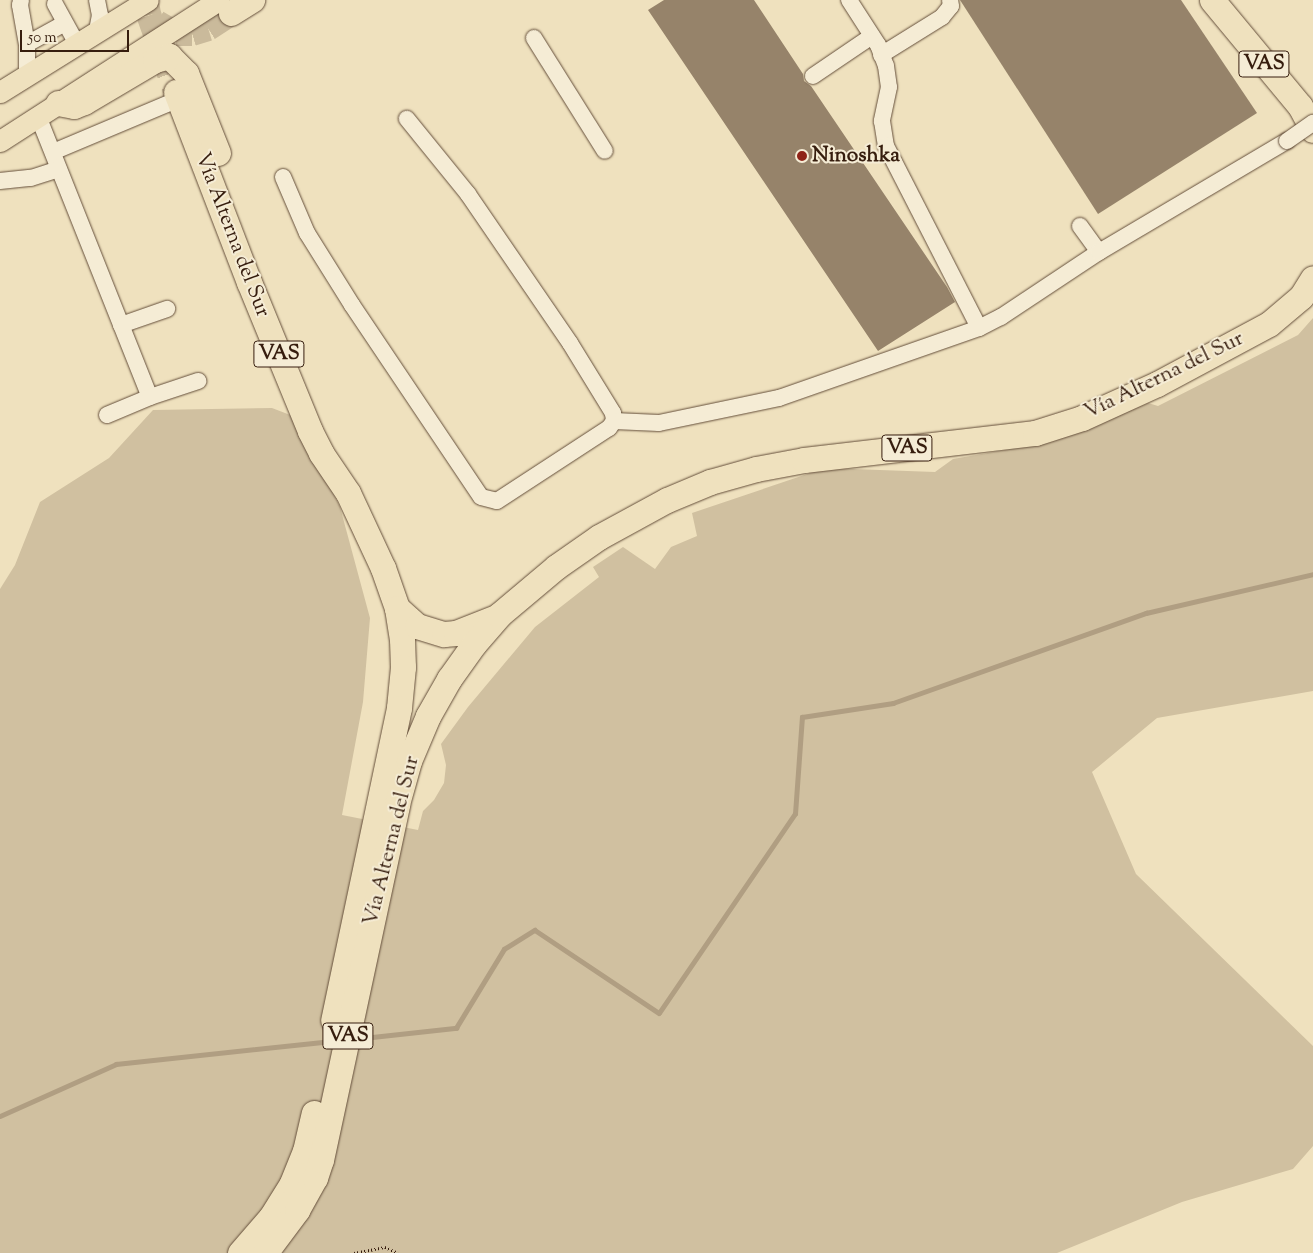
<!DOCTYPE html>
<html>
<head>
<meta charset="utf-8">
<style>
	body { margin:0 }
	#map { position:relative; width:1313px; height:1253px; overflow:hidden; background:#efe1be; font-family:"Sorts Mill Goudy",serif }
	div>[style] { position:absolute }
	.green>* { inset:0; background:#d0c0a0 }
	.stream>* { height:4.5px; margin:-2.25px; padding:0 2.25px; transform-origin:2.25px; border-radius:2.25px; background:#b09e82 }
	.building>* { inset:0; background:#96836a }
	.highway-tunnel>* { height:25px; margin-top:-12.5px; transform-origin:0; background:repeating-linear-gradient(90deg,#caba9b 0 25px,transparent 0 37px) }
	.path>* { height:2.5px; margin-top:-1.25px; transform-origin:0; background:repeating-linear-gradient(90deg,#361d0e 0 1px,transparent 0 3.5px) }
	.roads { filter:drop-shadow(0 0 1px #644e3a) drop-shadow(0 0 1px #644e3a) }
	.minor>* { height:16px; margin:-8px; padding:0 8px; transform-origin:8px; border-radius:8px; background:#f5ecd5 }
	.major>* { height:21px; margin:-10.5px; padding:0 10.5px; transform-origin:10.5px; border-radius:10.5px; background:#efe1be }
	.highway>* { height:25px; margin:-12.5px; padding:0 12.5px; transform-origin:12.5px; border-radius:12.5px; background:#efe1be }
	.bridges { filter:drop-shadow(0 0 1px #644e3a) drop-shadow(0 0 1px #644e3a) }
	.minor-bridge>* { height:16px; margin:-8px; padding:0 8px; transform-origin:8px; border-radius:8px; background:#f5ecd5 }
	.dots>* { width:14px; height:14px; translate:-50% -50%; box-sizing:border-box; border:2px solid #f5ecd5; border-radius:50% }
	span { translate:-50% -50%; white-space:nowrap; text-align:center; line-height:1.15; -webkit-text-stroke:4px #f5ecd5; paint-order:stroke }
	.shield-label span { padding:1px 4px; background:#f5ecd5; border:1px solid; border-radius:4px; -webkit-text-stroke-width:0 }
	.shield-label { font-size:20px; color:#361d0e; font-weight:700 }
	.poi-label { font-size:21px; color:#361d0e; font-weight:700 }
	.left { translate:0 -50%; text-align:left }
	.street-label { font-size:21px; color:#361d0e }
	.scale { position:absolute; left:20px; top:30px; width:109px; height:22px; box-sizing:border-box; border:2px solid #361d0e; border-top:0; padding-left:6px; font-size:15px; line-height:18px; white-space:nowrap; color:#361d0e; -webkit-text-stroke:4px #f5ecd5; paint-order:stroke }
</style>
</head>
<body>
<div id="map">
	<div class="green">
		<div style="clip-path:polygon(1313px 318px,1313px 691px,1157px 718px,1092px 772px,1136px 874px,1313px 1046px,1313px 1146px,1293px 1169px,1182px 1202px,1057px 1253px,0 1253px,0 589px,15px 565px,40px 502px,109px 458px,153px 410px,272px 408px,298px 418px,340px 507px,370px 618px,363px 702px,342px 815px,418px 830px,423px 811px,434px 800px,444px 783px,446px 765px,441px 744px,468px 707px,535px 627px,599px 577px,593px 567px,623px 547px,655px 569px,671px 547px,697px 536px,692px 513px,825px 468px,935px 472px,953px 459px,1051px 442px,1148px 403px,1158px 406px,1298px 335px)"></div>
	</div>
	<div class="stream">
		<div style="left:354px;top:1039px;width:103px;rotate:-6.2deg"></div>
		<div style="left:456px;top:1028px;width:92px;rotate:-58.7deg"></div>
		<div style="left:504px;top:949px;width:36px;rotate:-32deg"></div>
		<div style="left:535px;top:930px;width:149px;rotate:33.8deg"></div>
		<div style="left:659px;top:1013px;width:241px;rotate:-55.7deg"></div>
		<div style="left:795px;top:814px;width:97px;rotate:-85.9deg"></div>
		<div style="left:802px;top:717px;width:92px;rotate:-8.7deg"></div>
		<div style="left:893px;top:703px;width:269px;rotate:-19.6deg"></div>
		<div style="left:1146px;top:613px;width:171px;rotate:-13.1deg"></div>
		<div style="left:0;top:1116px;width:127px;rotate:-24.1deg"></div>
		<div style="left:116px;top:1064px;width:224px;rotate:-6.1deg"></div>
	</div>
	<div class="building">
		<div style="clip-path:polygon(664px 0,754px 0,803px 74px,804px 81px,811px 86px,947px 287px,955px 302px,878px 351px,648px 10px)"></div>
		<div style="clip-path:polygon(960px 0,1181px 0,1257px 113px,1098px 214px)"></div>
	</div>
	<div class="highway-tunnel">
		<div style="left:146px;top:0;width:15px;rotate:79deg"></div>
		<div style="left:149px;top:15px;width:82px;rotate:70.7deg"></div>
		<div style="left:157px;top:22px;width:22px;rotate:30deg"></div>
		<div style="left:176px;top:33px;width:16px"></div>
		<div style="left:192px;top:33px;width:17px;rotate:-17deg"></div>
		<div style="left:208px;top:28px;width:27px;rotate:-33deg"></div>
	</div>
	<div class="path">
		<div style="left:354px;top:1253px;width:32px;rotate:-11deg"></div>
		<div style="left:385px;top:1247px;width:14px;rotate:25deg"></div>
	</div>
	<div class="roads">
		<div class="minor">
			<div style="left:21px;top:0;width:5px;rotate:101deg"></div>
			<div style="left:20px;top:5px;width:40px;rotate:80deg"></div>
			<div style="left:27px;top:44px;width:31px;rotate:90deg"></div>
			<div style="left:97px;top:0;width:15px;rotate:79deg"></div>
			<div style="left:100px;top:15px;width:16px;rotate:101deg"></div>
			<div style="left:849px;top:0;width:54px;rotate:57.2deg"></div>
			<div style="left:878px;top:45px;width:22px;rotate:69deg"></div>
			<div style="left:886px;top:66px;width:21px;rotate:82deg"></div>
			<div style="left:889px;top:87px;width:35px;rotate:102deg"></div>
			<div style="left:882px;top:121px;width:25px;rotate:81deg"></div>
			<div style="left:886px;top:146px;width:204px;rotate:62.9deg"></div>
			<div style="left:55px;top:4px;width:46px;rotate:61.2deg"></div>
			<div style="left:534px;top:38px;width:133px;rotate:57.9deg"></div>
			<div style="left:27px;top:44px;width:43px;rotate:-28.9deg"></div>
			<div style="left:881px;top:55px;width:72px;rotate:-31.9deg"></div>
			<div style="left:942px;top:17px;width:14px;rotate:-51deg"></div>
			<div style="left:951px;top:6px;width:6px;rotate:-99deg"></div>
			<div style="left:813px;top:76px;width:71px;rotate:-34.1deg"></div>
			<div style="left:38px;top:116px;width:302px;rotate:68.3deg"></div>
			<div style="left:53px;top:152px;width:124px;rotate:-22.8deg"></div>
			<div style="left:283px;top:177px;width:61px;rotate:66.8deg"></div>
			<div style="left:307px;top:233px;width:85px;rotate:58deg"></div>
			<div style="left:352px;top:305px;width:231px;rotate:56.1deg"></div>
			<div style="left:481px;top:497px;width:16px;rotate:14deg"></div>
			<div style="left:497px;top:501px;width:134px;rotate:-33.1deg"></div>
			<div style="left:609px;top:428px;width:9px;rotate:-54deg"></div>
			<div style="left:614px;top:421px;width:8px;rotate:-97deg"></div>
			<div style="left:613px;top:413px;width:82px;rotate:-121.6deg"></div>
			<div style="left:570px;top:343px;width:181px;rotate:-124.4deg"></div>
			<div style="left:468px;top:194px;width:97px;rotate:-129.1deg"></div>
			<div style="left:0;top:181px;width:31px;rotate:-6deg"></div>
			<div style="left:31px;top:178px;width:29px;rotate:-18deg"></div>
			<div style="left:1080px;top:226px;width:32px;rotate:54deg"></div>
			<div style="left:121px;top:325px;width:49px;rotate:-19.2deg"></div>
			<div style="left:107px;top:415px;width:47px;rotate:-22.7deg"></div>
			<div style="left:150px;top:397px;width:51px;rotate:-18.4deg"></div>
			<div style="left:614px;top:421px;width:45px;rotate:2.5deg"></div>
			<div style="left:659px;top:423px;width:123px;rotate:-11.8deg"></div>
			<div style="left:779px;top:398px;width:212px;rotate:-19.3deg"></div>
			<div style="left:979px;top:328px;width:25px;rotate:-27deg"></div>
			<div style="left:1001px;top:317px;width:118px;rotate:-33.6deg"></div>
			<div style="left:1099px;top:252px;width:218px;rotate:-30.6deg"></div>
		</div>
		<div class="major">
			<div style="left:0;top:92px;width:174px;rotate:-31.9deg"></div>
			<div style="left:0;top:141px;width:260px;rotate:-32.8deg"></div>
		</div>
		<div class="highway">
			<div style="left:1212px;top:0;width:138px;rotate:50.3deg"></div>
			<div style="left:1300px;top:106px;width:27px;rotate:62deg"></div>
			<div style="left:231px;top:13px;width:25px;rotate:-32deg"></div>
			<div style="left:176px;top:92px;width:204px;rotate:69deg"></div>
			<div style="left:249px;top:282px;width:161px;rotate:67.7deg"></div>
			<div style="left:310px;top:431px;width:25px;rotate:63deg"></div>
			<div style="left:321px;top:453px;width:48px;rotate:56deg"></div>
			<div style="left:348px;top:493px;width:83px;rotate:65deg"></div>
			<div style="left:383px;top:568px;width:42px;rotate:70.7deg"></div>
			<div style="left:397px;top:608px;width:31px;rotate:81deg"></div>
			<div style="left:402px;top:639px;width:28px;rotate:88deg"></div>
			<div style="left:403px;top:667px;width:41px;rotate:95.6deg"></div>
			<div style="left:399px;top:708px;width:319px;rotate:101.9deg"></div>
			<div style="left:58px;top:103px;width:16px;rotate:11deg"></div>
			<div style="left:74px;top:106px;width:11px;rotate:-22deg"></div>
			<div style="left:84px;top:102px;width:82px;rotate:-30.6deg"></div>
			<div style="left:155px;top:60px;width:15px;rotate:-16deg"></div>
			<div style="left:169px;top:56px;width:24px;rotate:45deg"></div>
			<div style="left:186px;top:73px;width:86px;rotate:68.2deg"></div>
			<div style="left:397px;top:608px;width:27px;rotate:42deg"></div>
			<div style="left:417px;top:626px;width:28px;rotate:17deg"></div>
			<div style="left:444px;top:634px;width:12px;rotate:-5deg"></div>
			<div style="left:456px;top:633px;width:41px;rotate:-21.5deg"></div>
			<div style="left:240px;top:1253px;width:48px;rotate:-49.3deg"></div>
			<div style="left:271px;top:1217px;width:40px;rotate:-58deg"></div>
			<div style="left:292px;top:1183px;width:35px;rotate:-68deg"></div>
			<div style="left:305px;top:1151px;width:39px;rotate:-77deg"></div>
			<div style="left:265px;top:1253px;width:54px;rotate:-53.3deg"></div>
			<div style="left:297px;top:1210px;width:37px;rotate:-61deg"></div>
			<div style="left:315px;top:1178px;width:19px;rotate:-72deg"></div>
			<div style="left:321px;top:1160px;width:364px;rotate:-77.9deg"></div>
			<div style="left:397px;top:804px;width:45px;rotate:-74.4deg"></div>
			<div style="left:409px;top:761px;width:49px;rotate:-67.1deg"></div>
			<div style="left:428px;top:716px;width:43px;rotate:-60.4deg"></div>
			<div style="left:449px;top:679px;width:43px;rotate:-54.5deg"></div>
			<div style="left:474px;top:644px;width:38px;rotate:-49deg"></div>
			<div style="left:499px;top:615px;width:75px;rotate:-40.1deg"></div>
			<div style="left:556px;top:567px;width:52px;rotate:-34.9deg"></div>
			<div style="left:599px;top:537px;width:77px;rotate:-28.6deg"></div>
			<div style="left:667px;top:500px;width:47px;rotate:-22.7deg"></div>
			<div style="left:710px;top:482px;width:48px;rotate:-15.8deg"></div>
			<div style="left:756px;top:469px;width:49px;rotate:-10.6deg"></div>
			<div style="left:804px;top:460px;width:233px;rotate:-6.7deg"></div>
			<div style="left:1035px;top:433px;width:49px;rotate:-17.7deg"></div>
			<div style="left:1082px;top:418px;width:82px;rotate:-24.4deg"></div>
			<div style="left:1157px;top:384px;width:127px;rotate:-28.2deg"></div>
			<div style="left:1269px;top:324px;width:42px;rotate:-40.2deg"></div>
			<div style="left:1301px;top:297px;width:22px;rotate:-58deg"></div>
		</div>
	</div>
	<div class="bridges">
		<div class="minor-bridge">
			<div style="left:1287px;top:141px;width:32px;rotate:-35deg"></div>
		</div>
	</div>
	<div class="dots">
		<div style="left:802px;top:156px;background:#8f2418"></div>
	</div>
	<div class="shield-label">
		<span style="left:1264px;top:64px">VAS</span>
		<span style="left:279px;top:354px">VAS</span>
		<span style="left:907px;top:448px">VAS</span>
		<span style="left:348px;top:1036px">VAS</span>
	</div>
	<div class="poi-label">
		<span class="left" style="left:812px;top:156px">Ninoshka</span>
	</div>
	<div class="street-label">
		<span style="left:232px;top:235px;rotate:69deg">Vía Alterna del Sur</span>
		<span style="left:1164px;top:376px;rotate:-26deg">Vía Alterna del Sur</span>
		<span style="left:392px;top:841px;rotate:-76deg">Vía Alterna del Sur</span>
	</div>
	<div class="scale">50 m</div>
</div>
</body>
</html>
